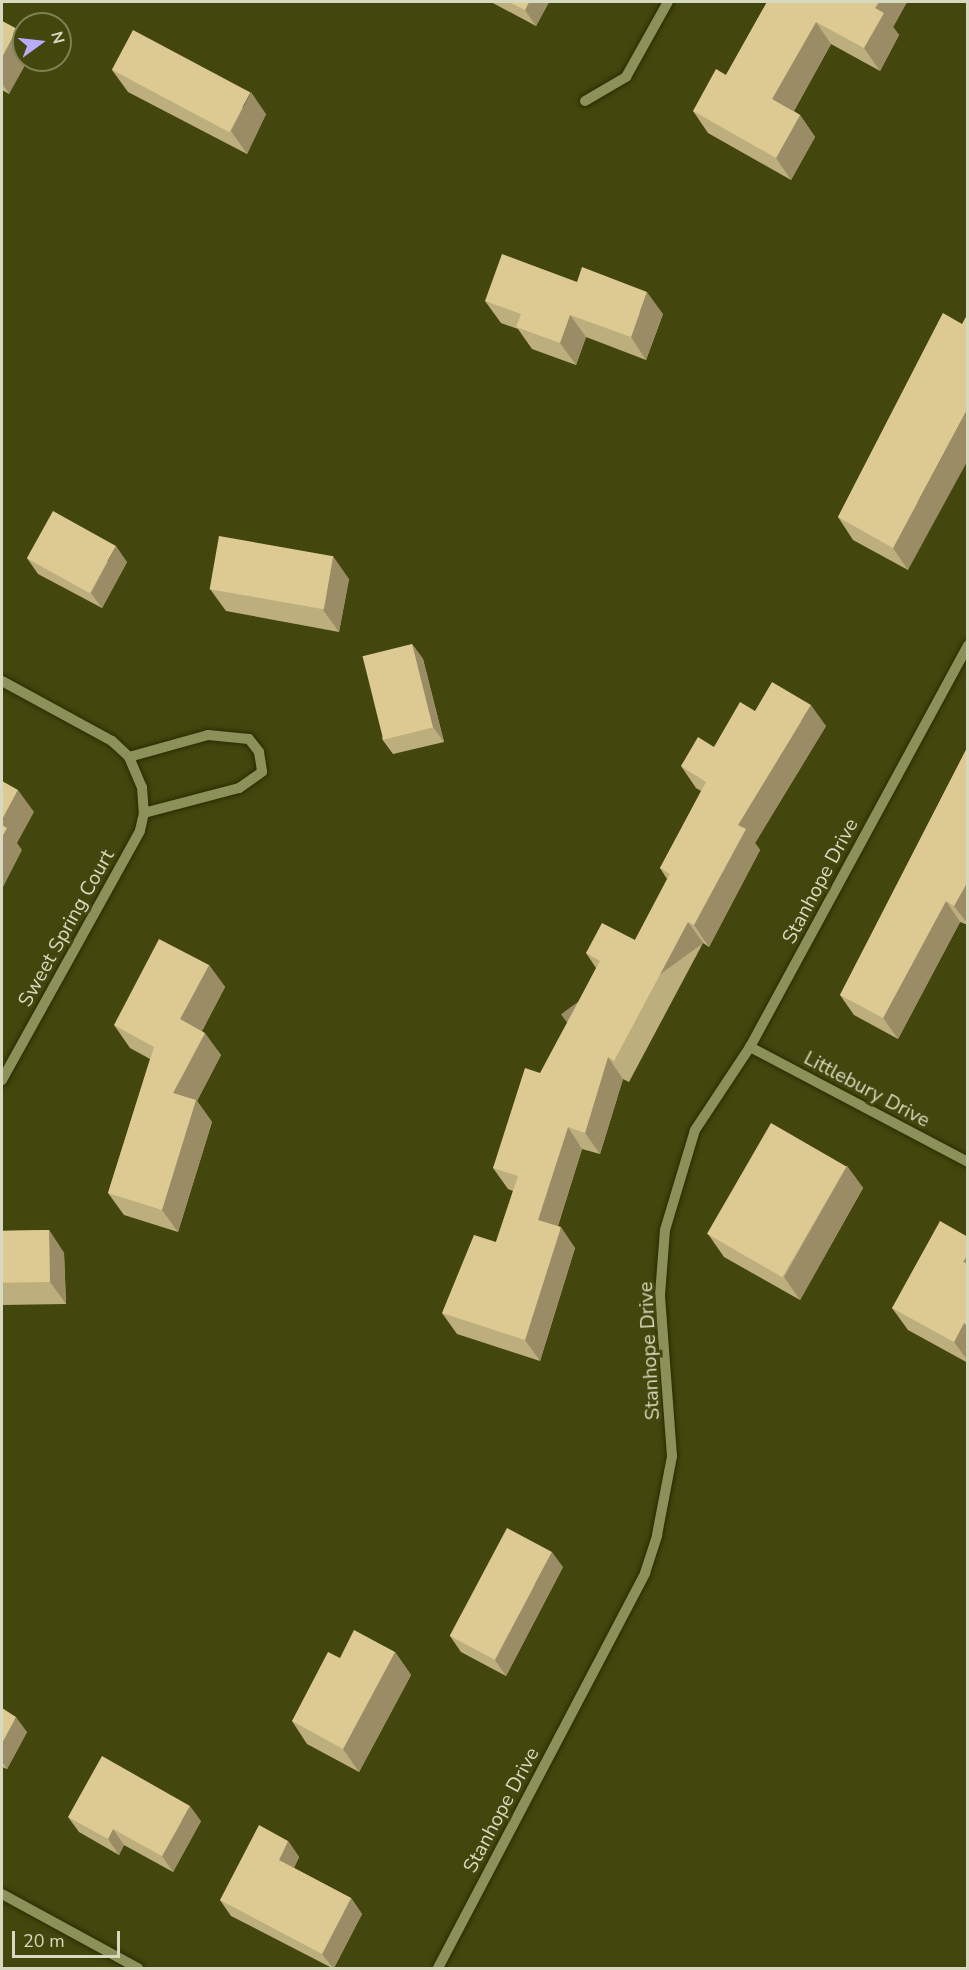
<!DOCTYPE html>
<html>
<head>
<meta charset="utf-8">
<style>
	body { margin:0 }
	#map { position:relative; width:969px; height:1970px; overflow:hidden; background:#43460d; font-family:"Nunito Sans",sans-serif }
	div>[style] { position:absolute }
	.roads { filter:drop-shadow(0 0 2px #2a2c01) drop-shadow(0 0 2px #2a2c01) }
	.minor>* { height:10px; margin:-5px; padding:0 5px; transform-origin:5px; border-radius:5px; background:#8c915a }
	.wall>* { inset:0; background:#bdae7e }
	.shaded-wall>* { inset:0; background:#9a8d66; transform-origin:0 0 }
	.building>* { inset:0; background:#dcca92; transform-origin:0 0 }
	span { translate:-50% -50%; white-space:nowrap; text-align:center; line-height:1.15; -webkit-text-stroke:6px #43460d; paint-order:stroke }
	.street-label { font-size:20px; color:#d7dabe }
	.frame { position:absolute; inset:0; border:3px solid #d7dabe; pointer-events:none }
	.north { position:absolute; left:12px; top:12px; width:60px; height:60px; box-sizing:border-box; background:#43460d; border:2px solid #7e8154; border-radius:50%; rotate:75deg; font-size:16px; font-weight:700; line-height:24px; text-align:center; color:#d7dabe }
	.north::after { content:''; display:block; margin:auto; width:21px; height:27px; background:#b9abf7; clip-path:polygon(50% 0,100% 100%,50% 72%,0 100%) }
	.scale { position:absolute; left:12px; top:1931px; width:108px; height:27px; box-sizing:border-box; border:3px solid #d7dabe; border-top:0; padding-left:8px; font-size:18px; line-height:21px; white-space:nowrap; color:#d7dabe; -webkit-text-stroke:4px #43460d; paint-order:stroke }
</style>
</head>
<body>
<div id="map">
	<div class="roads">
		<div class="minor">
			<div style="left:585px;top:101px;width:48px;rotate:-30.3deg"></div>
			<div style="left:626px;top:77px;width:86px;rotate:-60.8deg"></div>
			<div style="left:2px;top:681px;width:125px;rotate:28.6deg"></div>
			<div style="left:112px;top:741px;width:23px;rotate:43deg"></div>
			<div style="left:129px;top:757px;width:33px;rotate:67deg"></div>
			<div style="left:142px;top:787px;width:26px;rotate:86deg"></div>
			<div style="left:144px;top:813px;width:18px;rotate:103deg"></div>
			<div style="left:140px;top:831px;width:285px;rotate:119deg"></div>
			<div style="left:129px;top:757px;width:82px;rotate:-15.6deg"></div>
			<div style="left:208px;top:735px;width:41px;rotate:5.6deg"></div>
			<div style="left:249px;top:739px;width:16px;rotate:52deg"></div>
			<div style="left:259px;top:752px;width:20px;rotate:81deg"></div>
			<div style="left:262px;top:772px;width:28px;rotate:145deg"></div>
			<div style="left:239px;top:788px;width:98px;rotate:165.3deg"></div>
			<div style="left:750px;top:1047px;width:246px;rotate:27.8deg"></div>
			<div style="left:2px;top:1894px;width:155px;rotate:28.6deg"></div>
			<div style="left:438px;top:1968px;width:446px;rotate:-62.3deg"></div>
			<div style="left:645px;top:1573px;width:40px;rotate:-72deg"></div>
			<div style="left:657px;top:1535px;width:80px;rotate:-79.2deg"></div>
			<div style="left:672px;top:1456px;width:161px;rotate:-94.3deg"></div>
			<div style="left:660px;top:1295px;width:65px;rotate:-85.6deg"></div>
			<div style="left:665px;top:1230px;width:104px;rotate:-73.3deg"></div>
			<div style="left:695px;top:1130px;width:100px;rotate:-56.5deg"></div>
			<div style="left:750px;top:1047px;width:457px;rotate:-61.5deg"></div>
		</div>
	</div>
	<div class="wall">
		<div style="clip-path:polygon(491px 2px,549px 2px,536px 26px)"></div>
		<div style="clip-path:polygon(767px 2px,907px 2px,893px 27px,899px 35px,880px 71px,831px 44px,794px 111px,800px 115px,815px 137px,791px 180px,708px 133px,693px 111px,726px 75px)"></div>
		<div style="clip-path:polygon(2px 21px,17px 29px,24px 39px,24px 60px,9px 94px,2px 90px)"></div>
		<div style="clip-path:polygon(112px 70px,266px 114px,247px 154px,128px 92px)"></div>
		<div style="clip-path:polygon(485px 301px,663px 314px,646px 360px,586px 337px,576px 365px,532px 349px,518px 329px,501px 323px)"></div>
		<div style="clip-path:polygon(943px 313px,908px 570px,853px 540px,838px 517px)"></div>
		<div style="clip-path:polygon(27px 558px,127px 562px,102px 608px,38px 574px)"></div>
		<div style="clip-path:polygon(349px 579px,339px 632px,226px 611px,210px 589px)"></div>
		<div style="clip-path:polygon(412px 644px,423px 659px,444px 742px,393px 754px,382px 739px)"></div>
		<div style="clip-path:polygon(755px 711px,826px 726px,755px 843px,760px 850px,709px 947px,703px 943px,629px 1082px,623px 1079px,600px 1154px,582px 1149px,558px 1226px,575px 1248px,540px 1361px,457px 1334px,442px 1313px,496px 1242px,513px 1191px,508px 1189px,493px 1168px,596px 968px,586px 953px,635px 940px,667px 879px,660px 868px,701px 791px,696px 788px,681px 766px,714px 747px)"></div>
		<div style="clip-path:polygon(968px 746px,968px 925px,960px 922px,898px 1039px,854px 1015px,840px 995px)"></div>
		<div style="clip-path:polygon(209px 965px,225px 987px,202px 1031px,221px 1055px,197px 1101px,212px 1122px,178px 1232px,124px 1215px,108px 1193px,150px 1059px,130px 1048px,114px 1025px)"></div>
		<div style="clip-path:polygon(847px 1166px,863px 1188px,800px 1300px,724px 1257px,708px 1234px)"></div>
		<div style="clip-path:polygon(49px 1230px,64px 1253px,66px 1304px,2px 1305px,2px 1231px)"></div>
		<div style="clip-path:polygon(968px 1237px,968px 1363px,908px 1330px,892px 1308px)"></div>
		<div style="clip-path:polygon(563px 1567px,506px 1676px,461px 1652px,450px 1636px)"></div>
		<div style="clip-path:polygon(395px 1652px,411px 1675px,359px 1772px,307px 1744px,292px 1721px,340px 1658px)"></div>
		<div style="clip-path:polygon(2px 1708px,27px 1732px,7px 1769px,2px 1767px)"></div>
		<div style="clip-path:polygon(68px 1817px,201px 1821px,173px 1872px,124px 1845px,119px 1855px,79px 1832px)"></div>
		<div style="clip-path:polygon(288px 1841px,299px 1857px,294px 1868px,351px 1898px,362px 1914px,334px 1968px,332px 1968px,231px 1916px,220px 1900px)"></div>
	</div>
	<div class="shaded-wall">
		<div style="clip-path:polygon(529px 2px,549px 2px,536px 26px,525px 10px)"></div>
		<div style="clip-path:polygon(879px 2px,907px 2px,893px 27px,899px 35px,880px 71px,864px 48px,875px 8px)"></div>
		<div style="clip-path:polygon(816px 22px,831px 44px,788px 121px,772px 99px)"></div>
		<div style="clip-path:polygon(17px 29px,24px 39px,24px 60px,28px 60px,9px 94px,2px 83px,2px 57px)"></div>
		<div style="clip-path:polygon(251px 92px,266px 114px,247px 154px,231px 131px)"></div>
		<div style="clip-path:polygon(800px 115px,815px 137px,791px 180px,776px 158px)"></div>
		<div style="clip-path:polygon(647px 292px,663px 314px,646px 360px,631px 337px)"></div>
		<div style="clip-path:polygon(570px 315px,586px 337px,576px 365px,560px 343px)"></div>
		<div style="clip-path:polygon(968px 408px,968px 460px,908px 570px,893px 548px)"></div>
		<div style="clip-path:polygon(116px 546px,127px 562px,102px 608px,91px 593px)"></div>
		<div style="clip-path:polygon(333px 556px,349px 579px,339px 632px,323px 610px)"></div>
		<div style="clip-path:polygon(412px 644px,423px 659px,444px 742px,433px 727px)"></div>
		<div style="clip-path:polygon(811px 705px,826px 726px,755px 843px,760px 850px,709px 947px,694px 925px,738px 825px)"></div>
		<div style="clip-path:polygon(18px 790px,34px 812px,17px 843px,22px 850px,2px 889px,2px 820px)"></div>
		<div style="clip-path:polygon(968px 881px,968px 924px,954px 906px)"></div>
		<div style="clip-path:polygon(946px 901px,960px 922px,898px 1039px,883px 1018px)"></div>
		<div style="left:688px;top:922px;width:26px;height:157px;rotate:54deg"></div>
		<div style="clip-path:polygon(209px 965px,225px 987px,196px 1042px,180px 1019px)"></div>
		<div style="clip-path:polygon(205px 1033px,221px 1055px,197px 1101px,212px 1122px,178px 1232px,162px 1210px,173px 1093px)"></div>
		<div style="clip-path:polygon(608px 1057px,623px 1079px,600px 1154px,585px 1133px)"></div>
		<div style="clip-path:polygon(568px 1127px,582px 1149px,553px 1241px,538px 1220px)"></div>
		<div style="clip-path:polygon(847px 1166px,863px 1188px,800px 1300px,784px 1277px)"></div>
		<div style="clip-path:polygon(561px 1227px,575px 1248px,540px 1361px,525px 1340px)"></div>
		<div style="clip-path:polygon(49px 1230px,64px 1253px,66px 1304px,50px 1282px)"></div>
		<div style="clip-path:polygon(968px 1254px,968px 1267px,963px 1262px)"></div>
		<div style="clip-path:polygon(964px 1323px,968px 1328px,968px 1361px,954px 1342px)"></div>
		<div style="clip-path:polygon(552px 1552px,563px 1567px,506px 1676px,495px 1660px)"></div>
		<div style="clip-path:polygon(395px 1652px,411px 1675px,359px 1772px,343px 1749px)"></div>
		<div style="clip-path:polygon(16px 1717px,27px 1732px,7px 1769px,2px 1762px,2px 1743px)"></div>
		<div style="clip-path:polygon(190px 1806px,201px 1821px,173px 1872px,162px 1856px)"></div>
		<div style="clip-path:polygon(113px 1829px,124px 1845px,119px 1855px,108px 1839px)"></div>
		<div style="clip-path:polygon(288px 1841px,299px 1857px,290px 1876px,279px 1860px)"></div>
		<div style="clip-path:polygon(351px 1898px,362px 1914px,334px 1968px,333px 1968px,322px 1954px)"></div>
	</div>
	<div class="building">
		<div style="clip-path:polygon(509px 2px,529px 2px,525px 10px)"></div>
		<div style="clip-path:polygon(767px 2px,879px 2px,875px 8px,884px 13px,864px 48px,816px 22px,772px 99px,800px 115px,776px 158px,693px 111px,716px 69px,726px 75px)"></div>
		<div style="clip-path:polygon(2px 21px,17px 29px,2px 57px)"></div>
		<div style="left:133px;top:30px;width:133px;height:45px;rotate:28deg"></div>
		<div style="clip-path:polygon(502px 254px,577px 282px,582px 267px,647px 292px,631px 337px,570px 315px,560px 343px,516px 327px,521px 314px,485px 301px)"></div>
		<div style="clip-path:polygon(943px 313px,962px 324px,968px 313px,968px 408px,893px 548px,838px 517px)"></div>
		<div style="left:53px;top:511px;width:72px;height:54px;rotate:29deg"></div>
		<div style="left:219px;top:536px;width:116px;height:54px;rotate:10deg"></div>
		<div style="left:412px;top:644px;width:86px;height:51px;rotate:76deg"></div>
		<div style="clip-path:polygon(772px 682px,811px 705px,738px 825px,746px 829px,694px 925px,688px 922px,614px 1061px,608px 1057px,585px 1133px,568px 1127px,538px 1220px,561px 1227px,525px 1340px,442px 1313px,474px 1235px,496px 1242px,518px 1176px,493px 1168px,525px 1068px,540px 1073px,600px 961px,586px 953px,602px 923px,635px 940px,670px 874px,660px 868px,706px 782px,681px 766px,698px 737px,714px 747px,740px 702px,755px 711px)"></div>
		<div style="clip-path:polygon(968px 746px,968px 881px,954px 906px,946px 901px,883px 1018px,840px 995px)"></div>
		<div style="clip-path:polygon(2px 781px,18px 790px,2px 820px)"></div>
		<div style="clip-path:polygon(2px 825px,7px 828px,2px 837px)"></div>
		<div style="clip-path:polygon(159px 939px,209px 965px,180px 1019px,205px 1033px,173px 1093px,196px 1100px,162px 1210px,108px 1193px,154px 1047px,114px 1025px)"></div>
		<div style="left:771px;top:1123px;width:87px;height:128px;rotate:30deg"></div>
		<div style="clip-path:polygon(940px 1221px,968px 1237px,968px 1254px,963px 1262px,968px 1264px,968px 1325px,964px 1323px,954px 1342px,892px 1308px)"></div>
		<div style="left:49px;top:1230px;width:52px;height:47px;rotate:89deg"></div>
		<div style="left:507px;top:1528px;width:51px;height:122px;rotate:28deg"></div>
		<div style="clip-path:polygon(354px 1630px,395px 1652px,343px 1749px,292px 1721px,328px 1652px,340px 1658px)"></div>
		<div style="clip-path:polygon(2px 1708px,16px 1717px,2px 1743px)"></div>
		<div style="clip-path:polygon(102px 1756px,190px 1806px,162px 1856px,113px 1829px,108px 1839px,68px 1817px)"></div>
		<div style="clip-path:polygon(259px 1825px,288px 1841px,279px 1860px,351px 1898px,322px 1954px,220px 1900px)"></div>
	</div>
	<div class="street-label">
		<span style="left:820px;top:881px;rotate:-62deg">Stanhope Drive</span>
		<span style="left:66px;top:928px;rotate:-61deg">Sweet Spring Court</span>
		<span style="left:867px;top:1089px;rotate:28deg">Littlebury Drive</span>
		<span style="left:649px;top:1351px;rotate:-93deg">Stanhope Drive</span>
		<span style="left:501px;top:1810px;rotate:-62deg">Stanhope Drive</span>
	</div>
	<div class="frame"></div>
	<div class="north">N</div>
	<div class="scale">20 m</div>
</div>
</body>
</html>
